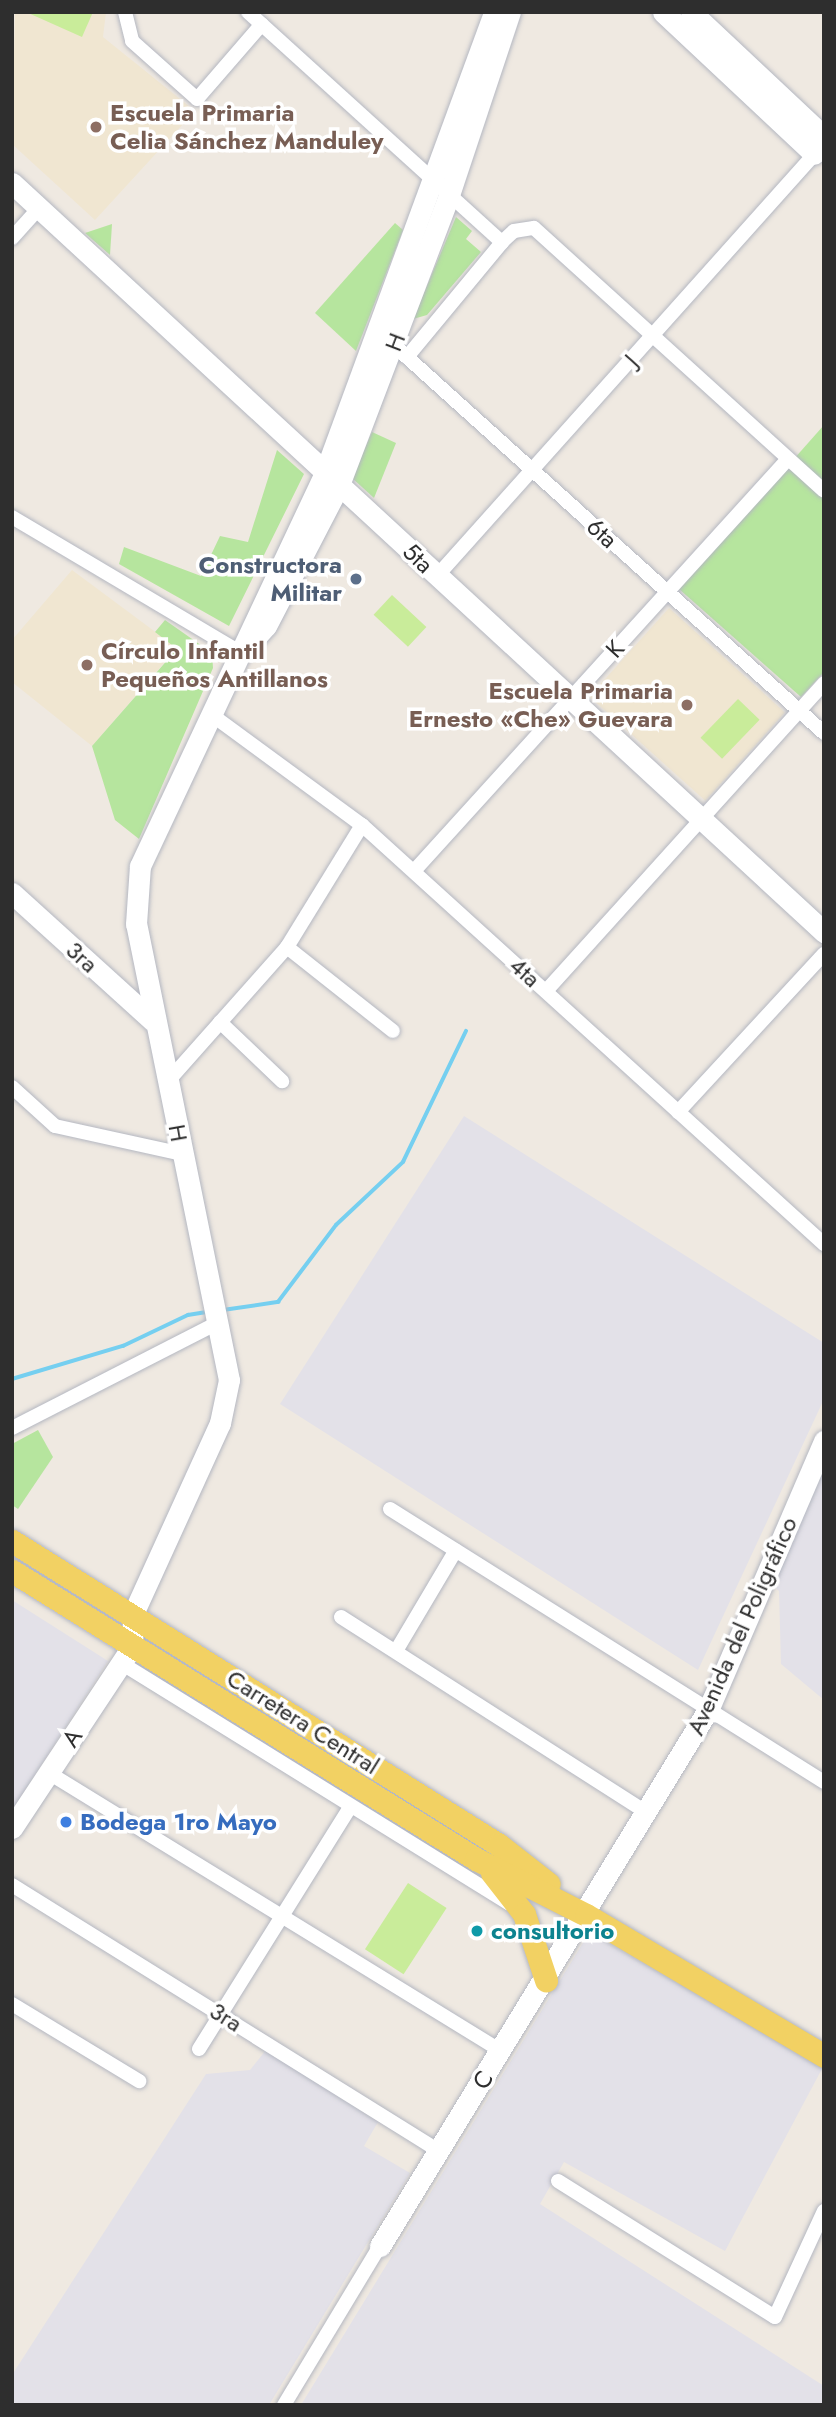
<!DOCTYPE html>
<html>
<head>
<meta charset="utf-8">
<style>
	body { margin:0 }
	#map { position:relative; width:836px; height:2417px; overflow:hidden; background:#efe9e1; font-family:Jost,sans-serif }
	div>[style] { position:absolute }
	.industrial>* { inset:0; background:#e3e1e8 }
	.education>* { inset:0; background:#f0e6d1; transform-origin:0 0 }
	.green>* { inset:0; background:#b6e59e }
	.pitch>* { inset:0; background:#c9ec9a; transform-origin:0 0 }
	.stream>* { height:3.5px; margin:-1.75px; padding:0 1.75px; transform-origin:1.75px; border-radius:1.75px; background:#75cff0 }
	.roads { filter:drop-shadow(0 0 2px #b4b7c1) drop-shadow(0 0 2px #b4b7c1) }
	.street>* { height:14px; margin:-7px; padding:0 7px; transform-origin:7px; border-radius:7px; background:#fff }
	.secondary>* { height:21px; margin:-10.5px; padding:0 10.5px; transform-origin:10.5px; border-radius:10.5px; background:#fff }
	.primary>* { height:23px; margin:-11.5px; padding:0 11.5px; transform-origin:11.5px; border-radius:11.5px; background:#f2d163 }
	.dots>* { width:19px; height:19px; translate:-50% -50%; box-sizing:border-box; border:4px solid #fff; border-radius:50% }
	span { translate:-50% -50%; white-space:nowrap; text-align:center; line-height:1.15; -webkit-text-stroke:7px #fff; paint-order:stroke }
	.education-label { font-size:24px; color:#785e54; font-weight:700 }
	.left { translate:0 -50%; text-align:left }
	.right { translate:-100% -50%; text-align:right }
	.street-label { font-size:24px; color:#2e2e2e }
	.service-label { font-size:24px; color:#4e5e75; font-weight:700 }
	.shop-label { font-size:24px; color:#366cbe; font-weight:700 }
	.culture-label { font-size:24px; color:#0d838f; font-weight:700 }
	.frame { position:absolute; inset:0; border:14px solid #2e2e2e; pointer-events:none }
</style>
</head>
<body>
<div id="map">
	<div class="industrial">
		<div style="clip-path:polygon(464px 1116px,824px 1343px,824px 1399px,698px 1670px,280px 1404px)"></div>
		<div style="clip-path:polygon(824px 1462px,824px 1700px,781px 1664px,779px 1591px,772px 1585px)"></div>
		<div style="clip-path:polygon(12px 1600px,108px 1661px,12px 1810px)"></div>
		<div style="clip-path:polygon(589px 1933px,824px 2065px,725px 2251px,564px 2162px,540px 2204px,824px 2386px,824px 2405px,301px 2405px)"></div>
		<div style="clip-path:polygon(266px 2050px,378px 2122px,364px 2146px,410px 2173px,269px 2405px,12px 2405px,12px 2375px,206px 2074px,250px 2070px)"></div>
	</div>
	<div class="education">
		<div style="clip-path:polygon(15px 12px,106px 12px,103px 37px,195px 111px,95px 220px,12px 144px)"></div>
		<div style="clip-path:polygon(72px 570px,177px 648px,92px 746px,12px 682px,12px 640px)"></div>
		<div style="left:669px;top:608px;width:156px;height:119px;rotate:42deg"></div>
	</div>
	<div class="green">
		<div style="clip-path:polygon(456px 217px,472px 231px,466px 239px,481px 252px,427px 315px,413px 319px)"></div>
		<div style="clip-path:polygon(395px 223px,403px 230px,356px 351px,315px 313px)"></div>
		<div style="clip-path:polygon(112px 224px,110px 255px,85px 233px)"></div>
		<div style="clip-path:polygon(824px 425px,824px 672px,801px 697px,679px 589px)"></div>
		<div style="clip-path:polygon(372px 432px,396px 443px,374px 498px,352px 478px)"></div>
		<div style="clip-path:polygon(277px 450px,304px 474px,229px 626px,119px 564px,124px 547px,201px 576px,220px 536px,248px 542px)"></div>
		<div style="clip-path:polygon(165px 620px,212px 653px,213px 668px,139px 839px,115px 820px,92px 746px,177px 649px,155px 632px)"></div>
		<div style="clip-path:polygon(38px 1430px,53px 1457px,18px 1509px,12px 1505px,12px 1444px)"></div>
	</div>
	<div class="pitch">
		<div style="clip-path:polygon(26px 12px,93px 12px,82px 37px)"></div>
		<div style="left:392px;top:595px;width:47px;height:27px;rotate:43deg"></div>
		<div style="left:738px;top:699px;width:30px;height:54px;rotate:44deg"></div>
		<div style="left:408px;top:1883px;width:46px;height:79px;rotate:33deg"></div>
	</div>
	<div class="stream">
		<div style="left:223px;top:1310px;width:56px;rotate:-8.3deg"></div>
		<div style="left:278px;top:1302px;width:96px;rotate:-53deg"></div>
		<div style="left:336px;top:1225px;width:92px;rotate:-43.2deg"></div>
		<div style="left:403px;top:1162px;width:145px;rotate:-64.3deg"></div>
		<div style="left:12px;top:1379px;width:116px;rotate:-16.6deg"></div>
		<div style="left:123px;top:1346px;width:72px;rotate:-25.5deg"></div>
		<div style="left:188px;top:1315px;width:20px;rotate:-9deg"></div>
	</div>
	<div class="roads">
		<div class="street">
			<div style="left:125px;top:12px;width:30px;rotate:76deg"></div>
			<div style="left:132px;top:41px;width:87px;rotate:41.7deg"></div>
			<div style="left:197px;top:99px;width:99px;rotate:-49.1deg"></div>
			<div style="left:248px;top:12px;width:343px;rotate:42.2deg"></div>
			<div style="left:12px;top:238px;width:40px;rotate:-48deg"></div>
			<div style="left:388px;top:340px;width:587px;rotate:42.03deg"></div>
			<div style="left:407px;top:357px;width:149px;rotate:-50.4deg"></div>
			<div style="left:502px;top:242px;width:16px;rotate:-43deg"></div>
			<div style="left:514px;top:231px;width:20px;rotate:-9deg"></div>
			<div style="left:534px;top:228px;width:391px;rotate:42.2deg"></div>
			<div style="left:12px;top:517px;width:266px;rotate:30.7deg"></div>
			<div style="left:437px;top:576px;width:573px;rotate:-48.18deg"></div>
			<div style="left:212px;top:715px;width:186px;rotate:36.3deg"></div>
			<div style="left:362px;top:825px;width:624px;rotate:42.21deg"></div>
			<div style="left:414px;top:871px;width:556px;rotate:-47.77deg"></div>
			<div style="left:287px;top:947px;width:135px;rotate:38.4deg"></div>
			<div style="left:546px;top:991px;width:415px;rotate:-47.9deg"></div>
			<div style="left:220px;top:1022px;width:86px;rotate:43.6deg"></div>
			<div style="left:169px;top:1080px;width:178px;rotate:-48.4deg"></div>
			<div style="left:287px;top:947px;width:143px;rotate:-58.4deg"></div>
			<div style="left:12px;top:1087px;width:58px;rotate:42.2deg"></div>
			<div style="left:55px;top:1126px;width:130px;rotate:12.4deg"></div>
			<div style="left:678px;top:1112px;width:215px;rotate:-47.3deg"></div>
			<div style="left:12px;top:1428px;width:233px;rotate:-27.1deg"></div>
			<div style="left:390px;top:1509px;width:513px;rotate:32.17deg"></div>
			<div style="left:341px;top:1617px;width:363px;rotate:32.6deg"></div>
			<div style="left:396px;top:1651px;width:117px;rotate:-59.3deg"></div>
			<div style="left:121px;top:1663px;width:457px;rotate:31.8deg"></div>
			<div style="left:49px;top:1773px;width:531px;rotate:31.59deg"></div>
			<div style="left:12px;top:1885px;width:503px;rotate:31.92deg"></div>
			<div style="left:12px;top:2004px;width:149px;rotate:31.2deg"></div>
			<div style="left:199px;top:2049px;width:285px;rotate:-58deg"></div>
			<div style="left:558px;top:2181px;width:256px;rotate:32.1deg"></div>
			<div style="left:775px;top:2317px;width:117px;rotate:-65.2deg"></div>
			<div style="left:284px;top:2405px;width:186px;rotate:-58.9deg"></div>
		</div>
		<div class="secondary">
			<div style="left:663px;top:12px;width:207px;rotate:43.2deg"></div>
			<div style="left:691px;top:12px;width:183px;rotate:43.2deg"></div>
			<div style="left:12px;top:183px;width:1105px;rotate:42.69deg"></div>
			<div style="left:245px;top:649px;width:31px;rotate:-48deg"></div>
			<div style="left:266px;top:626px;width:159px;rotate:-62.6deg"></div>
			<div style="left:339px;top:485px;width:310px;rotate:-69.2deg"></div>
			<div style="left:449px;top:195px;width:193px;rotate:-71.6deg"></div>
			<div style="left:12px;top:893px;width:190px;rotate:42.2deg"></div>
			<div style="left:12px;top:1828px;width:217px;rotate:-56.5deg"></div>
			<div style="left:132px;top:1647px;width:33px;rotate:-88deg"></div>
			<div style="left:133px;top:1614px;width:210px;rotate:-65.5deg"></div>
			<div style="left:220px;top:1423px;width:44px;rotate:-78.2deg"></div>
			<div style="left:229px;top:1380px;width:465px;rotate:-101.5deg"></div>
			<div style="left:136px;top:924px;width:58px;rotate:-86.1deg"></div>
			<div style="left:140px;top:866px;width:435px;rotate:-64.8deg"></div>
			<div style="left:325px;top:472px;width:490px;rotate:-69.8deg"></div>
			<div style="left:380px;top:2246px;width:631px;rotate:-58.55deg"></div>
			<div style="left:709px;top:1708px;width:291px;rotate:-66.7deg"></div>
		</div>
		<div class="primary">
			<div style="left:12px;top:1541px;width:574px;rotate:31.97deg"></div>
			<div style="left:499px;top:1845px;width:63px;rotate:38deg"></div>
			<div style="left:12px;top:1571px;width:546px;rotate:31.83deg"></div>
			<div style="left:476px;top:1859px;width:123px;rotate:27deg"></div>
			<div style="left:586px;top:1915px;width:277px;rotate:30.6deg"></div>
			<div style="left:492px;top:1873px;width:52px;rotate:52deg"></div>
			<div style="left:524px;top:1914px;width:70px;rotate:71.6deg"></div>
		</div>
	</div>
	<div class="dots">
		<div style="left:96px;top:127px;background:#8d6e63"></div>
		<div style="left:356px;top:579px;background:#5c6f8a"></div>
		<div style="left:87px;top:665px;background:#8d6e63"></div>
		<div style="left:687px;top:705px;background:#8d6e63"></div>
		<div style="left:66px;top:1822px;background:#3f7fe0"></div>
		<div style="left:477px;top:1931px;background:#0f9aa8"></div>
	</div>
	<div class="education-label">
		<span class="left" style="left:110px;top:127px">Escuela Primaria<br>Celia Sánchez Manduley</span>
		<span class="left" style="left:101px;top:665px">Círculo Infantil<br>Pequeños Antillanos</span>
		<span class="right" style="left:673px;top:705px">Escuela Primaria<br>Ernesto «Che» Guevara</span>
	</div>
	<div class="street-label">
		<span style="left:395px;top:342px;rotate:-69deg">H</span>
		<span style="left:631px;top:360px;rotate:-48deg">J</span>
		<span style="left:602px;top:533px;rotate:42deg">6ta</span>
		<span style="left:418px;top:558px;rotate:43deg">5ta</span>
		<span style="left:615px;top:649px;rotate:-48deg">K</span>
		<span style="left:82px;top:957px;rotate:42deg">3ra</span>
		<span style="left:525px;top:972px;rotate:42deg">4ta</span>
		<span style="left:178px;top:1133px;rotate:80deg">H</span>
		<span style="left:742px;top:1626px;rotate:-66deg">Avenida del Poligráfico</span>
		<span style="left:303px;top:1722px;rotate:32deg">Carretera Central</span>
		<span style="left:72px;top:1738px;rotate:-57deg">A</span>
		<span style="left:226px;top:2017px;rotate:32deg">3ra</span>
		<span style="left:483px;top:2080px;rotate:-58deg">C</span>
	</div>
	<div class="service-label">
		<span class="right" style="left:342px;top:579px">Constructora<br>Militar</span>
	</div>
	<div class="shop-label">
		<span class="left" style="left:80px;top:1822px">Bodega 1ro Mayo</span>
	</div>
	<div class="culture-label">
		<span class="left" style="left:491px;top:1931px">consultorio</span>
	</div>
	<div class="frame"></div>
</div>
</body>
</html>
